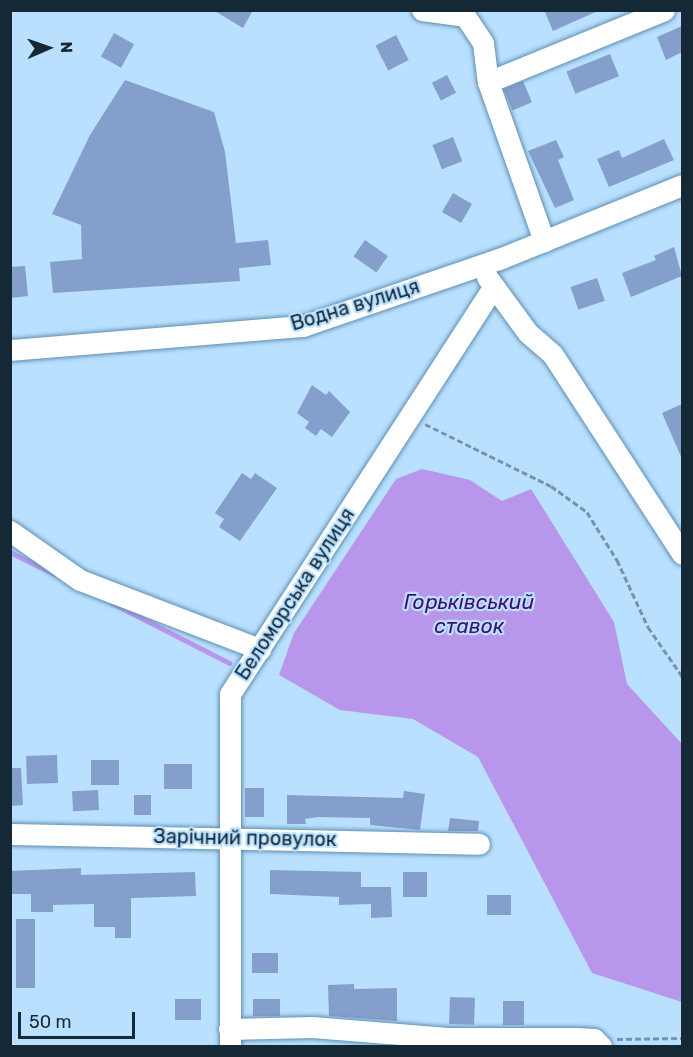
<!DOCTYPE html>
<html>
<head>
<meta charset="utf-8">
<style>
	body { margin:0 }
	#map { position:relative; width:693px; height:1057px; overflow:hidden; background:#b9e0ff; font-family:Rubik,sans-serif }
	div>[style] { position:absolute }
	.water>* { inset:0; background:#b896eb }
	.stream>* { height:4.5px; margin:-2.25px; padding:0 2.25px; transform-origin:2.25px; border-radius:2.25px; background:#b896eb }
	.building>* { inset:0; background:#859fcd; transform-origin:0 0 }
	.path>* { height:3px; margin-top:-1.5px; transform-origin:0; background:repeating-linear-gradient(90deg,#7594ac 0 6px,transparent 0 9px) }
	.roads { filter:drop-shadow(0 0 2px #5f8eb1) drop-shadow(0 0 2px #5f8eb1) }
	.minor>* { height:21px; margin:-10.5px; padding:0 10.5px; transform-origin:10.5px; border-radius:10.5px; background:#fff }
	span { translate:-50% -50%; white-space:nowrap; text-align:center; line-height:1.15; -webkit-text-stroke:4.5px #b9e0ff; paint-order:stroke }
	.street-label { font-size:20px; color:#142836 }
	.water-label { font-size:21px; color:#420c71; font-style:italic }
	.frame { position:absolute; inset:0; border:12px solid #142836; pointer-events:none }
	.north { position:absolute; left:18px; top:18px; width:60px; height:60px; -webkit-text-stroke:4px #b9e0ff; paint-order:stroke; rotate:88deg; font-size:16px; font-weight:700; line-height:24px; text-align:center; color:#142836 }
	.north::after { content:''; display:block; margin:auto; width:21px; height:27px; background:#142836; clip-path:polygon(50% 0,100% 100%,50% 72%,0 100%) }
	.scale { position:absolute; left:18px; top:1012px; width:117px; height:27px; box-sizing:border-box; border:3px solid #142836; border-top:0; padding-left:8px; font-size:18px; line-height:21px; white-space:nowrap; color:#142836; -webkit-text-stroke:4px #b9e0ff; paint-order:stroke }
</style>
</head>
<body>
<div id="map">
	<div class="water">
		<div style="clip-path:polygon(422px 469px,470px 480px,502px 501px,531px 489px,614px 622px,627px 684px,682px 744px,682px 1002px,592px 973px,478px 757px,413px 719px,340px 710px,279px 675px,294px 633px,396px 479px)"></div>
	</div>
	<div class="stream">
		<div style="left:10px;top:552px;width:49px;rotate:26.6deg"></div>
		<div style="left:112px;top:603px;width:132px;rotate:27deg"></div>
	</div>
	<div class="building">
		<div style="clip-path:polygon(213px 10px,253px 10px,243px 28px)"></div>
		<div style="clip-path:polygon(544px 10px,600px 10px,553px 31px)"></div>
		<div style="clip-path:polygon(682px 26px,682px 52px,666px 60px,657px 37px)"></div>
		<div style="left:114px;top:33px;width:23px;height:27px;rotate:29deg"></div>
		<div style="left:396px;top:35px;width:28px;height:23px;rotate:63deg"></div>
		<div style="left:610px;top:54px;width:24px;height:47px;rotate:68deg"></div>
		<div style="left:447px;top:75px;width:20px;height:17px;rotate:63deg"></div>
		<div style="clip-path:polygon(125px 80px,214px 112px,225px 152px,236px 243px,268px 240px,271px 265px,239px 268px,240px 281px,53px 293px,50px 262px,82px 259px,81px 225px,52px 214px,90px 135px)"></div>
		<div style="left:523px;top:81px;width:23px;height:21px;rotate:67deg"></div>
		<div style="left:453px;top:137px;width:26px;height:22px;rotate:69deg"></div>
		<div style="clip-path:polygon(664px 139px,674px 160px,609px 187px,597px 159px,619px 150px,622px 158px)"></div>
		<div style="clip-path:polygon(556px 140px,564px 157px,558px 160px,574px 200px,555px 208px,528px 151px)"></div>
		<div style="left:453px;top:193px;width:22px;height:22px;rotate:30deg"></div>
		<div style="left:365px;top:240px;width:28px;height:20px;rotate:35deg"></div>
		<div style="clip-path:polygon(674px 247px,682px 276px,631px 297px,622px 273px,656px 260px,654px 256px)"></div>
		<div style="clip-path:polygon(25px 266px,28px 296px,10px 298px,10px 267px)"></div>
		<div style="left:597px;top:278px;width:24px;height:28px;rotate:71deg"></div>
		<div style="clip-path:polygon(312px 385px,326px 395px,329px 391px,350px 412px,332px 437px,321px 429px,316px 436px,305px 428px,309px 422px,297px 413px)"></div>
		<div style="clip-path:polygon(682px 404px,682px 459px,662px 413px)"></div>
		<div style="clip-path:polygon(242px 473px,251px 479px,255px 473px,277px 488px,240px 541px,219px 527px,224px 519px,215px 513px)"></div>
		<div style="left:57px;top:755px;width:28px;height:31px;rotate:88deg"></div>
		<div style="left:91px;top:760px;width:28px;height:25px"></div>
		<div style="left:164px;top:764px;width:28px;height:25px"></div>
		<div style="clip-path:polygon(10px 768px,21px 768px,23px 805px,10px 806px)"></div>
		<div style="left:245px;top:788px;width:19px;height:29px"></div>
		<div style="left:98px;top:790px;width:20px;height:26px;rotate:87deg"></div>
		<div style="clip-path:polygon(404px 791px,425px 794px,420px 830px,370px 825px,370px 818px,318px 817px,305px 819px,306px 824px,287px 824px,287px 795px,403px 798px)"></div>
		<div style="left:134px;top:795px;width:17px;height:20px"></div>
		<div style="clip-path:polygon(450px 818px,479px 821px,478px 831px,448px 831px)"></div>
		<div style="clip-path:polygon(81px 868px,81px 875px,195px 872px,196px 896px,131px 898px,131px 938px,115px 938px,115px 927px,94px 927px,94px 904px,53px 905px,53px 912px,31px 912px,31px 894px,10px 894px,10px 871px)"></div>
		<div style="clip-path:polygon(270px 870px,361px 872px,361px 887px,391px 887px,392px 917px,371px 918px,371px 904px,339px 905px,339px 897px,270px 894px)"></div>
		<div style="left:403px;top:872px;width:24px;height:25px"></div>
		<div style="left:487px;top:895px;width:24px;height:20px"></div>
		<div style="left:16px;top:919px;width:19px;height:69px"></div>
		<div style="left:252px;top:953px;width:26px;height:20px"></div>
		<div style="clip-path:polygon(354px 984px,354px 989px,397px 988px,397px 1021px,329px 1016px,328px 985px)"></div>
		<div style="left:450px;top:997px;width:25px;height:27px;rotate:2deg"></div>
		<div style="left:175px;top:999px;width:26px;height:21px"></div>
		<div style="left:253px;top:999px;width:27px;height:17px"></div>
		<div style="left:503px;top:1001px;width:21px;height:24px"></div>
	</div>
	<div class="path">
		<div style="left:425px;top:424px;width:140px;rotate:26.2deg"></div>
		<div style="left:551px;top:486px;width:44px;rotate:35.8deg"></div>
		<div style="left:587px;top:512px;width:57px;rotate:58deg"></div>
		<div style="left:617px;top:560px;width:74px;rotate:65.2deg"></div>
		<div style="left:648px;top:627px;width:60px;rotate:55.2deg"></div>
		<div style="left:617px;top:1039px;width:65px;rotate:-0.9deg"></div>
	</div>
	<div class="roads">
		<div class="minor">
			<div style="left:422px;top:10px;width:43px;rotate:7.9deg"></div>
			<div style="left:465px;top:16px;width:32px;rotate:56deg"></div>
			<div style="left:483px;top:43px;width:39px;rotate:83deg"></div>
			<div style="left:488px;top:82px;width:169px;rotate:70.6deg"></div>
			<div style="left:488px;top:82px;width:190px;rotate:-22.2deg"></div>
			<div style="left:487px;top:277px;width:69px;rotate:53.8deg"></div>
			<div style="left:528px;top:333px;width:33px;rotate:41deg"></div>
			<div style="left:553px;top:355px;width:237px;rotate:57deg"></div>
			<div style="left:10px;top:350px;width:294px;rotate:-4.7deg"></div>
			<div style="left:303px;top:326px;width:207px;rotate:-18.9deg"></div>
			<div style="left:499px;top:259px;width:197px;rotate:-22deg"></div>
			<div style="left:10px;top:531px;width:85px;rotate:35deg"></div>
			<div style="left:80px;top:580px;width:193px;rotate:21deg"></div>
			<div style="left:10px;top:834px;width:469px;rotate:1.2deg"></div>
			<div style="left:229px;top:1029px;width:83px;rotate:-1.4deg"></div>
			<div style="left:312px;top:1027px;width:136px;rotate:4.6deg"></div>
			<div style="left:448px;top:1038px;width:129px"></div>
			<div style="left:577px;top:1038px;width:17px;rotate:3deg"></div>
			<div style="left:594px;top:1039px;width:10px;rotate:45deg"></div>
			<div style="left:230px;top:1046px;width:352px;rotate:-90deg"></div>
			<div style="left:230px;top:694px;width:484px;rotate:-57.1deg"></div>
		</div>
	</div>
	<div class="street-label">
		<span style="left:355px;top:305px;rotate:-17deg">Водна вулиця</span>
		<span style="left:295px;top:594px;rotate:-57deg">Беломорська вулиця</span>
		<span style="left:245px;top:838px;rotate:1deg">Зарічний провулок</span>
	</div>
	<div class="water-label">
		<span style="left:469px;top:614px">Горьківський<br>ставок</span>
	</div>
	<div class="frame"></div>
	<div class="north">N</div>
	<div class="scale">50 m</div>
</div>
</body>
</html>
